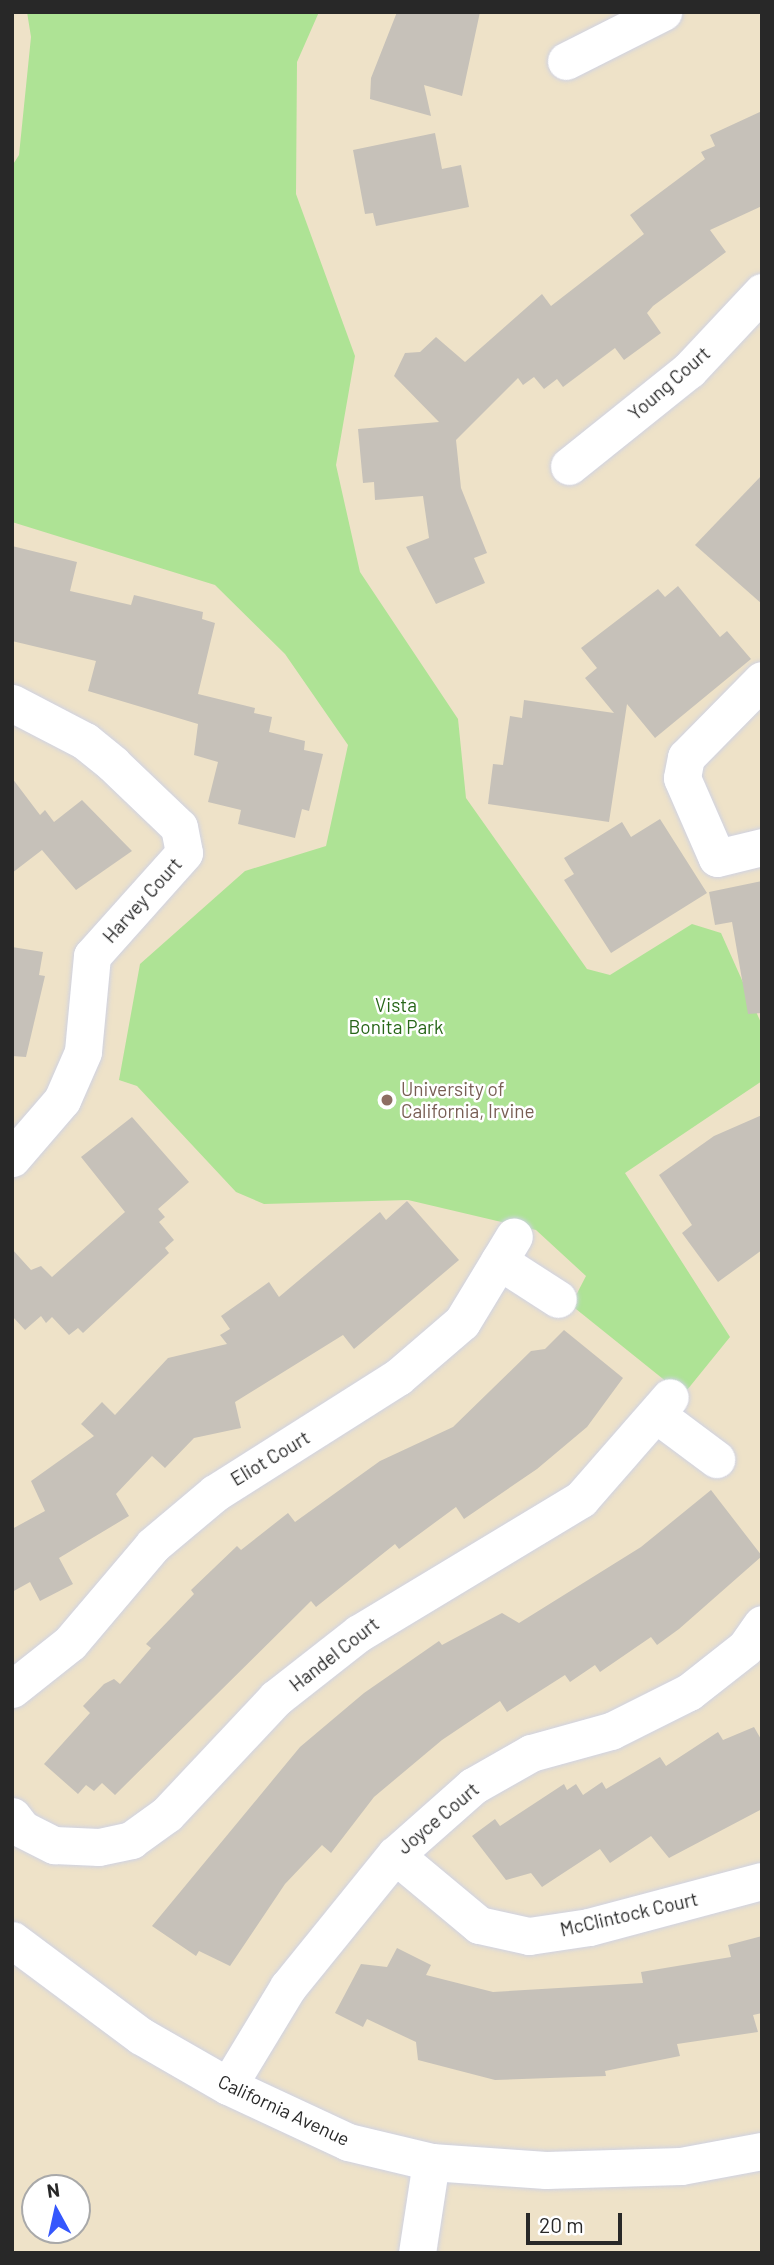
<!DOCTYPE html>
<html>
<head>
<meta charset="utf-8">
<style>
	body { margin:0 }
	#map { position:relative; width:774px; height:2265px; overflow:hidden; background:#ebe4da; font-family:Barlow,sans-serif }
	div>[style] { position:absolute }
	.education>* { inset:0; background:#eee2c8 }
	.green>* { inset:0; background:#aee395 }
	.building>* { inset:0; background:#c6c1b9 }
	.roads { filter:drop-shadow(0 0 2px #cfd2e2) drop-shadow(0 0 2px #cfd2e2) }
	.minor>* { height:37px; margin:-18.5px; padding:0 18.5px; transform-origin:18.5px; border-radius:18.5px; background:#fff }
	.dots>* { width:19px; height:19px; translate:-50% -50%; box-sizing:border-box; border:4px solid #fff; border-radius:50% }
	span { translate:-50% -50%; white-space:nowrap; text-align:center; line-height:1.15; -webkit-text-stroke:5px #fff; paint-order:stroke }
	.street-label { font-size:19px; color:#282828 }
	.park-label { font-size:19px; color:#276618 }
	.education-label { font-size:19px; color:#785e54 }
	.left { translate:0 -50%; text-align:left }
	.frame { position:absolute; inset:0; border:14px solid #282828; pointer-events:none }
	.north { position:absolute; left:21px; top:2174px; width:70px; height:70px; box-sizing:border-box; background:#fff; border:2px solid #a9a9a9; border-radius:50%; rotate:352deg; font-size:19px; font-weight:700; line-height:28px; text-align:center; color:#282828 }
	.north::after { content:''; display:block; margin:auto; width:24px; height:32px; background:#3557fd; clip-path:polygon(50% 0,100% 100%,50% 72%,0 100%) }
	.scale { position:absolute; left:526px; top:2213px; width:96px; height:32px; box-sizing:border-box; border:4px solid #282828; border-top:0; padding-left:9px; font-size:21px; line-height:24px; white-space:nowrap; color:#282828; -webkit-text-stroke:5px #fff; paint-order:stroke }
</style>
</head>
<body>
<div id="map">
	<div class="education">
		<div style="clip-path:polygon(evenodd,12px 12px,762px 12px,762px 2253px,12px 2253px,12px 12px,35px 2188px,77px 2188px,77px 2230px,35px 2230px,35px 2188px)"></div>
	</div>
	<div class="green">
		<div style="clip-path:polygon(27px 12px,319px 12px,297px 62px,296px 194px,355px 356px,336px 465px,360px 572px,458px 719px,466px 798px,587px 969px,610px 975px,692px 924px,721px 933px,762px 1025px,762px 1081px,625px 1173px,730px 1337px,683px 1395px,571px 1305px,586px 1276px,536px 1230px,408px 1200px,264px 1204px,236px 1192px,137px 1086px,119px 1080px,140px 964px,245px 871px,326px 846px,348px 745px,285px 654px,215px 585px,12px 522px,12px 166px,19px 155px,31px 37px)"></div>
	</div>
	<div class="building">
		<div style="clip-path:polygon(397px 12px,480px 12px,462px 96px,424px 85px,431px 116px,370px 99px,371px 78px)"></div>
		<div style="clip-path:polygon(762px 111px,762px 206px,710px 230px,726px 252px,653px 306px,647px 313px,661px 333px,624px 360px,615px 348px,563px 387px,557px 379px,544px 389px,534px 377px,523px 385px,518px 378px,456px 440px,461px 488px,487px 553px,474px 558px,485px 583px,436px 604px,406px 547px,429px 538px,423px 496px,375px 500px,374px 482px,363px 483px,358px 429px,439px 422px,394px 376px,405px 353px,420px 352px,436px 337px,465px 362px,542px 294px,551px 306px,644px 234px,630px 215px,705px 159px,701px 152px,715px 146px,710px 135px)"></div>
		<div style="clip-path:polygon(435px 133px,442px 169px,461px 165px,469px 207px,376px 226px,373px 213px,365px 214px,353px 150px)"></div>
		<div style="clip-path:polygon(762px 475px,762px 604px,695px 545px)"></div>
		<div style="clip-path:polygon(12px 546px,77px 562px,70px 591px,131px 605px,134px 595px,203px 612px,202px 619px,215px 623px,198px 694px,255px 708px,254px 713px,272px 717px,269px 732px,305px 741px,304px 750px,323px 754px,309px 811px,302px 809px,295px 838px,238px 824px,241px 810px,208px 802px,218px 762px,194px 755px,198px 724px,88px 691px,96px 661px,12px 641px)"></div>
		<div style="clip-path:polygon(678px 586px,720px 637px,727px 631px,751px 659px,655px 738px,627px 704px,609px 822px,488px 804px,493px 764px,503px 765px,510px 716px,522px 718px,524px 700px,614px 713px,585px 678px,597px 668px,581px 648px,658px 589px,665px 597px)"></div>
		<div style="clip-path:polygon(12px 778px,40px 815px,45px 810px,54px 822px,82px 800px,132px 851px,76px 890px,42px 850px,12px 873px)"></div>
		<div style="clip-path:polygon(660px 819px,707px 893px,611px 953px,564px 880px,574px 874px,564px 858px,622px 822px,631px 837px)"></div>
		<div style="clip-path:polygon(762px 881px,762px 1013px,748px 1014px,732px 922px,715px 925px,709px 892px)"></div>
		<div style="clip-path:polygon(12px 947px,43px 952px,39px 975px,45px 976px,26px 1057px,12px 1056px)"></div>
		<div style="clip-path:polygon(762px 1115px,762px 1250px,718px 1282px,682px 1233px,692px 1225px,659px 1175px,714px 1136px)"></div>
		<div style="clip-path:polygon(132px 1117px,189px 1182px,158px 1209px,165px 1217px,159px 1222px,174px 1240px,165px 1248px,169px 1253px,83px 1333px,78px 1328px,69px 1335px,52px 1317px,46px 1323px,41px 1316px,25px 1330px,12px 1316px,12px 1249px,31px 1270px,41px 1266px,52px 1277px,125px 1212px,81px 1157px)"></div>
		<div style="clip-path:polygon(407px 1201px,459px 1260px,354px 1349px,343px 1335px,235px 1402px,241px 1428px,194px 1438px,165px 1468px,152px 1456px,116px 1494px,129px 1516px,59px 1558px,73px 1584px,40px 1601px,30px 1582px,12px 1592px,12px 1529px,45px 1511px,31px 1481px,94px 1436px,81px 1424px,102px 1402px,115px 1415px,168px 1358px,227px 1344px,220px 1335px,230px 1329px,221px 1316px,269px 1282px,279px 1297px,380px 1212px,386px 1220px)"></div>
		<div style="clip-path:polygon(564px 1330px,623px 1378px,587px 1427px,537px 1469px,464px 1519px,456px 1507px,399px 1549px,395px 1544px,316px 1607px,311px 1601px,115px 1795px,102px 1783px,94px 1791px,86px 1785px,78px 1794px,44px 1764px,90px 1713px,83px 1706px,104px 1684px,114px 1679px,120px 1684px,151px 1648px,146px 1644px,194px 1594px,191px 1590px,237px 1546px,241px 1550px,288px 1513px,295px 1522px,380px 1461px,453px 1427px,531px 1351px,545px 1349px)"></div>
		<div style="clip-path:polygon(711px 1490px,762px 1556px,679px 1629px,657px 1645px,651px 1637px,600px 1672px,595px 1665px,570px 1682px,565px 1675px,507px 1712px,500px 1701px,442px 1740px,374px 1797px,331px 1853px,322px 1845px,285px 1884px,230px 1966px,199px 1951px,196px 1956px,152px 1926px,300px 1747px,364px 1693px,439px 1641px,442px 1645px,502px 1613px,519px 1623px,641px 1547px)"></div>
		<div style="clip-path:polygon(754px 1727px,762px 1741px,762px 1809px,669px 1858px,651px 1836px,610px 1863px,600px 1849px,542px 1887px,531px 1873px,506px 1880px,472px 1836px,495px 1819px,500px 1826px,564px 1784px,567px 1790px,576px 1784px,583px 1795px,602px 1782px,606px 1789px,660px 1757px,666px 1766px,718px 1732px,723px 1740px)"></div>
		<div style="clip-path:polygon(762px 1936px,762px 2013px,753px 2015px,758px 2032px,677px 2044px,680px 2056px,605px 2071px,606px 2076px,495px 2080px,418px 2060px,416px 2042px,367px 2019px,363px 2027px,335px 2013px,361px 1964px,387px 1967px,397px 1948px,431px 1965px,426px 1975px,493px 1992px,643px 1983px,641px 1972px,731px 1957px,728px 1945px)"></div>
	</div>
	<div class="roads">
		<div class="minor">
			<div style="left:566px;top:61px;width:109px;rotate:-26.8deg"></div>
			<div style="left:569px;top:466px;width:154px;rotate:-38.7deg"></div>
			<div style="left:689px;top:370px;width:107px;rotate:-46.9deg"></div>
			<div style="left:762px;top:680px;width:108px;rotate:134.6deg"></div>
			<div style="left:686px;top:757px;width:21px;rotate:101deg"></div>
			<div style="left:682px;top:778px;width:87px;rotate:66.4deg"></div>
			<div style="left:717px;top:858px;width:46px;rotate:-13.7deg"></div>
			<div style="left:12px;top:703px;width:82px;rotate:27.5deg"></div>
			<div style="left:85px;top:741px;width:36px;rotate:39deg"></div>
			<div style="left:113px;top:764px;width:91px;rotate:43.7deg"></div>
			<div style="left:179px;top:827px;width:26px;rotate:79deg"></div>
			<div style="left:184px;top:853px;width:138px;rotate:131.8deg"></div>
			<div style="left:92px;top:956px;width:96px;rotate:95.4deg"></div>
			<div style="left:83px;top:1052px;width:52px;rotate:113.6deg"></div>
			<div style="left:62px;top:1100px;width:77px;rotate:130.8deg"></div>
			<div style="left:499px;top:1261px;width:70px;rotate:32.8deg"></div>
			<div style="left:657px;top:1415px;width:74px;rotate:36.7deg"></div>
			<div style="left:12px;top:1689px;width:74px;rotate:-38.4deg"></div>
			<div style="left:70px;top:1643px;width:128px;rotate:-49.7deg"></div>
			<div style="left:153px;top:1545px;width:81px;rotate:-40deg"></div>
			<div style="left:215px;top:1493px;width:217px;rotate:-32.4deg"></div>
			<div style="left:398px;top:1377px;width:84px;rotate:-40.7deg"></div>
			<div style="left:462px;top:1322px;width:100px;rotate:-58.8deg"></div>
			<div style="left:12px;top:1816px;width:16px;rotate:52deg"></div>
			<div style="left:22px;top:1829px;width:36px;rotate:27deg"></div>
			<div style="left:54px;top:1845px;width:45px;rotate:2.5deg"></div>
			<div style="left:99px;top:1847px;width:33px;rotate:-12deg"></div>
			<div style="left:131px;top:1840px;width:44px;rotate:-35.8deg"></div>
			<div style="left:167px;top:1814px;width:159px;rotate:-46.8deg"></div>
			<div style="left:276px;top:1698px;width:105px;rotate:-38.1deg"></div>
			<div style="left:359px;top:1633px;width:259px;rotate:-31.1deg"></div>
			<div style="left:581px;top:1499px;width:135px;rotate:-48.9deg"></div>
			<div style="left:395px;top:1855px;width:109px;rotate:39.8deg"></div>
			<div style="left:479px;top:1925px;width:51px;rotate:12.4deg"></div>
			<div style="left:529px;top:1936px;width:61px;rotate:-8.5deg"></div>
			<div style="left:589px;top:1927px;width:179px;rotate:-14.9deg"></div>
			<div style="left:12px;top:1940px;width:161px;rotate:36.7deg"></div>
			<div style="left:141px;top:2036px;width:100px;rotate:29.9deg"></div>
			<div style="left:228px;top:2086px;width:132px;rotate:25deg"></div>
			<div style="left:348px;top:2142px;width:85px;rotate:13.5deg"></div>
			<div style="left:431px;top:2162px;width:115px;rotate:4deg"></div>
			<div style="left:546px;top:2170px;width:135px;rotate:-1.7deg"></div>
			<div style="left:681px;top:2166px;width:82px;rotate:-10.5deg"></div>
			<div style="left:228px;top:2086px;width:116px;rotate:-58.8deg"></div>
			<div style="left:288px;top:1987px;width:170px;rotate:-51deg"></div>
			<div style="left:395px;top:1855px;width:104px;rotate:-41.5deg"></div>
			<div style="left:473px;top:1786px;width:67px;rotate:-29.6deg"></div>
			<div style="left:531px;top:1753px;width:83px;rotate:-15.4deg"></div>
			<div style="left:611px;top:1731px;width:87px;rotate:-26.6deg"></div>
			<div style="left:689px;top:1692px;width:71px;rotate:-38.2deg"></div>
			<div style="left:745px;top:1648px;width:29px;rotate:-55deg"></div>
			<div style="left:417px;top:2253px;width:92px;rotate:-81.3deg"></div>
		</div>
	</div>
	<div class="dots">
		<div style="left:387px;top:1100px;background:#8d6e63"></div>
	</div>
	<div class="street-label">
		<span style="left:669px;top:383px;rotate:-41deg">Young Court</span>
		<span style="left:142px;top:900px;rotate:-48deg">Harvey Court</span>
		<span style="left:270px;top:1458px;rotate:-31deg">Eliot Court</span>
		<span style="left:334px;top:1654px;rotate:-38deg">Handel Court</span>
		<span style="left:438px;top:1818px;rotate:-40deg">Joyce Court</span>
		<span style="left:629px;top:1914px;rotate:-13deg">McClintock Court</span>
		<span style="left:284px;top:2110px;rotate:25deg">California Avenue</span>
	</div>
	<div class="park-label">
		<span style="left:396px;top:1016px">Vista<br>Bonita Park</span>
	</div>
	<div class="education-label">
		<span class="left" style="left:401px;top:1100px">University of<br>California, Irvine</span>
	</div>
	<div class="frame"></div>
	<div class="north">N</div>
	<div class="scale">20 m</div>
</div>
</body>
</html>
